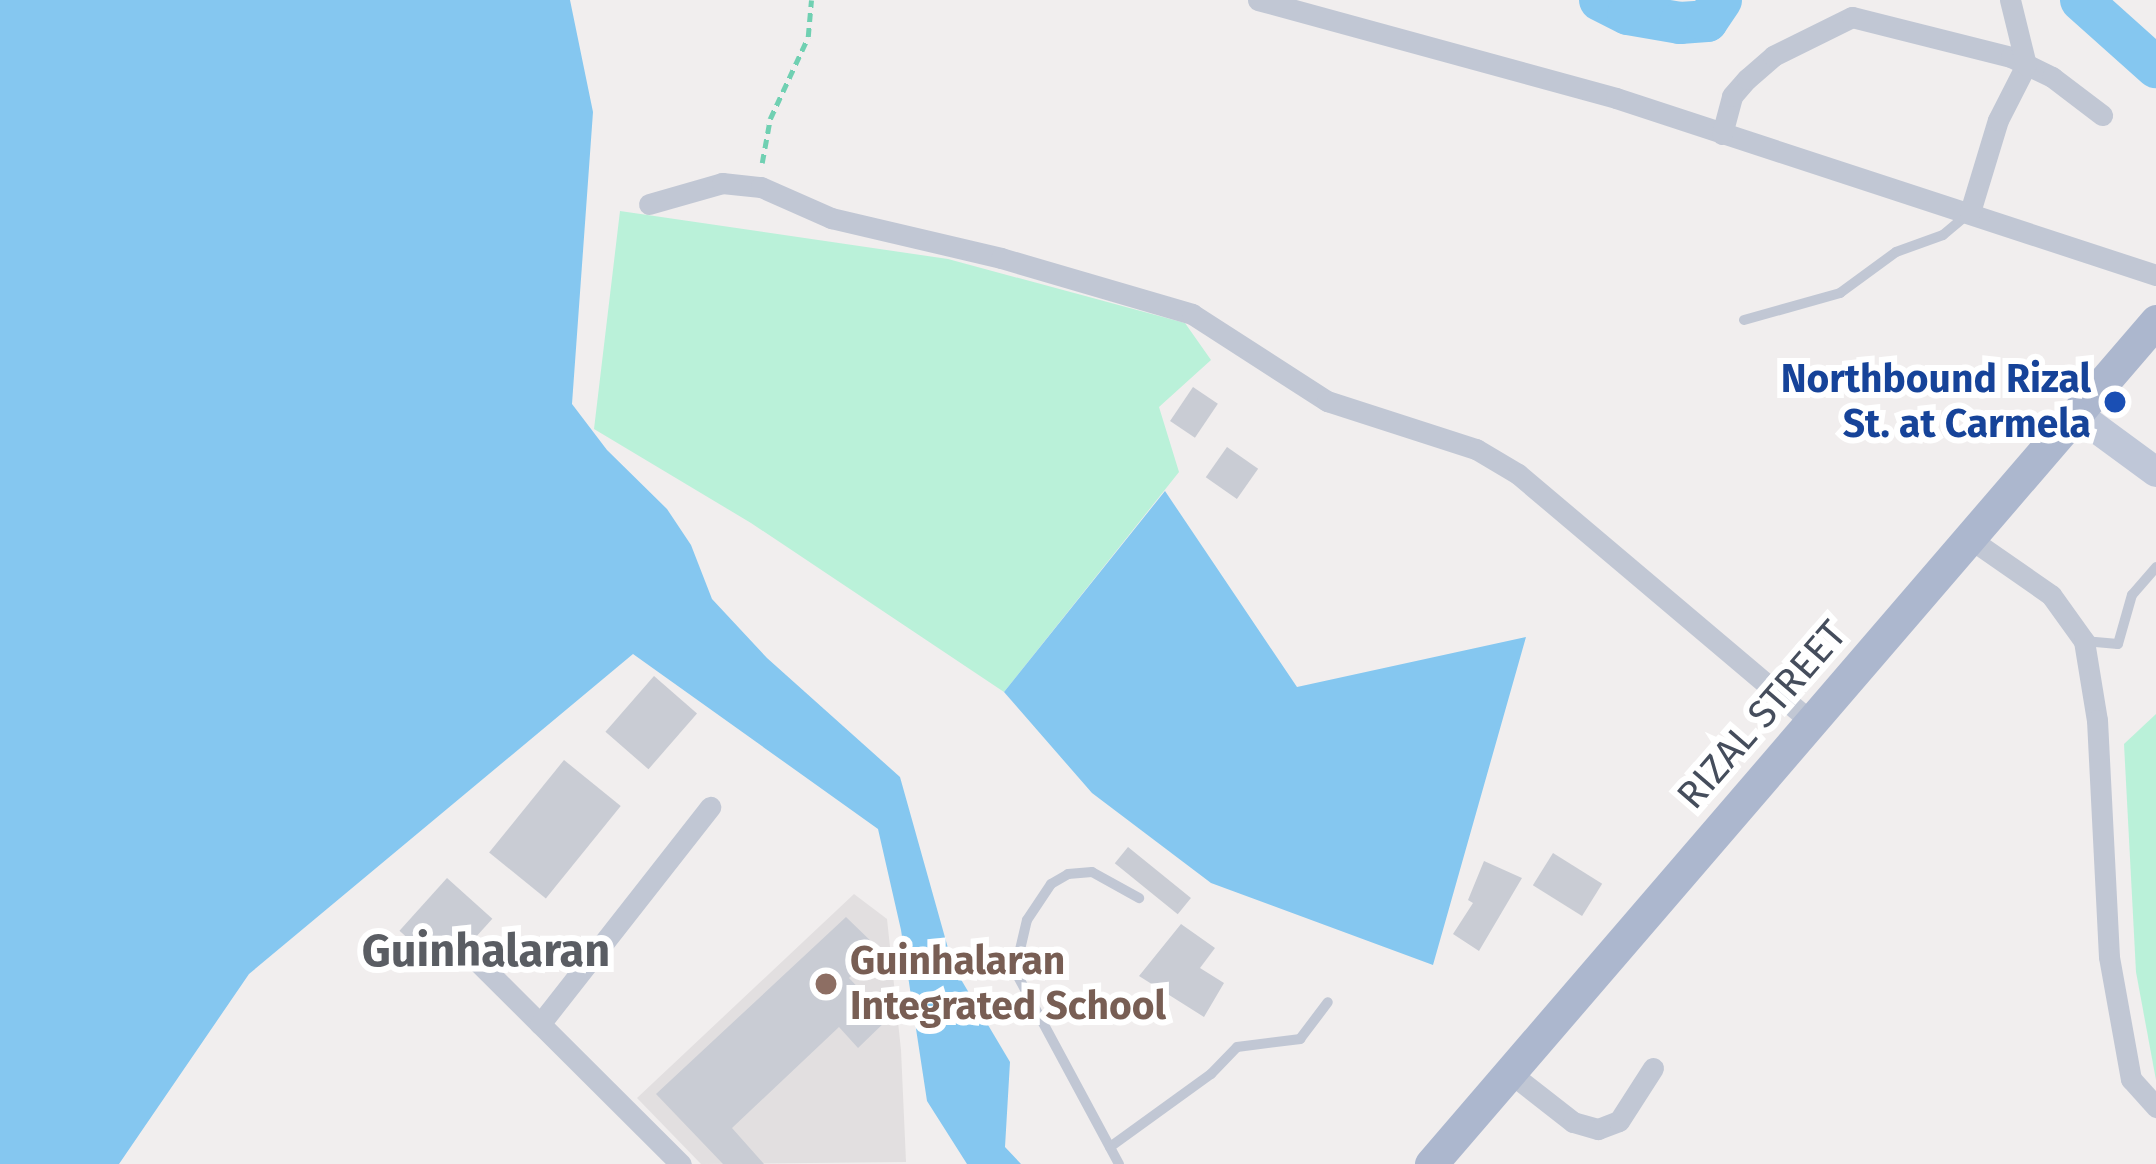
<!DOCTYPE html>
<html>
<head>
<meta charset="utf-8">
<style>
	body { margin:0 }
	#map { position:relative; width:2156px; height:1164px; overflow:hidden; background:#f1eeee; font-family:"Fira Sans",sans-serif }
	div>[style] { position:absolute }
	.education>* { inset:0; background:#e2dfe0 }
	.green>* { inset:0; background:#baf1d9 }
	.water>* { inset:0; background:#85c7f0 }
	.river>* { height:42px; margin:-21px; padding:0 21px; transform-origin:21px; border-radius:21px; background:#85c7f0 }
	.building>* { inset:0; background:#c9ccd4; transform-origin:0 0 }
	.path>* { height:4.5px; margin-top:-2.25px; transform-origin:0; background:repeating-linear-gradient(90deg,#70d0b2 0 9px,transparent 0 15px) }
	.lane>* { height:10px; margin:-5px; padding:0 5px; transform-origin:5px; border-radius:5px; background:#c1c7d4 }
	.street>* { height:21px; margin:-10.5px; padding:0 10.5px; transform-origin:10.5px; border-radius:10.5px; background:#c1c7d4 }
	.secondary>* { height:30px; margin:-15px; padding:0 15px; transform-origin:15px; border-radius:15px; background:#bfc7d8 }
	.primary>* { height:33px; margin:-16.5px; padding:0 16.5px; transform-origin:16.5px; border-radius:16.5px; background:#acb7ce }
	.dots>* { width:33px; height:33px; translate:-50% -50%; box-sizing:border-box; border:6px solid #fff; border-radius:50% }
	span { translate:-50% -50%; white-space:nowrap; text-align:center; line-height:1.15; -webkit-text-stroke:12px #fff; paint-order:stroke }
	.transit-label { font-size:39px; color:#164399; font-weight:700 }
	.right { translate:-100% -50%; text-align:right }
	.street-label { font-size:39px; color:#454d5c }
	.education-label { font-size:39px; color:#785e54; font-weight:700 }
	.left { translate:0 -50%; text-align:left }
	.quarter-label { font-size:45px; color:#5a5d63; font-weight:700 }
</style>
</head>
<body>
<div id="map">
	<div class="education">
		<div style="clip-path:polygon(854px 894px,887px 919px,901px 1050px,906px 1162px,701px 1164px,637px 1098px)"></div>
	</div>
	<div class="green">
		<div style="clip-path:polygon(620px 211px,948px 259px,1185px 323px,1211px 360px,1159px 407px,1179px 472px,1004px 692px,751px 523px,594px 429px)"></div>
		<div style="clip-path:polygon(2156px 714px,2156px 1080px,2136px 972px,2124px 744px)"></div>
	</div>
	<div class="water">
		<div style="clip-path:polygon(0 0,570px 0,593px 112px,572px 404px,607px 450px,667px 509px,691px 545px,712px 599px,767px 658px,900px 777px,953px 966px,1010px 1062px,1005px 1147px,1021px 1164px,967px 1164px,927px 1101px,901px 930px,878px 829px,633px 654px,249px 974px,119px 1164px,0 1164px)"></div>
		<div style="clip-path:polygon(1165px 491px,1297px 687px,1526px 637px,1433px 965px,1211px 883px,1092px 793px,1004px 692px)"></div>
	</div>
	<div class="river">
		<div style="left:1600px;top:0;width:31px;rotate:27deg"></div>
		<div style="left:1628px;top:14px;width:53px;rotate:9.8deg"></div>
		<div style="left:1680px;top:23px;width:27px;rotate:-4deg"></div>
		<div style="left:1707px;top:21px;width:25px;rotate:-56deg"></div>
		<div style="left:2081px;top:0;width:101px;rotate:41.8deg"></div>
	</div>
	<div class="building">
		<div style="left:1193px;top:387px;width:30px;height:41px;rotate:34deg"></div>
		<div style="left:1227px;top:447px;width:38px;height:37px;rotate:35deg"></div>
		<div style="left:654px;top:676px;width:57px;height:74px;rotate:41deg"></div>
		<div style="left:564px;top:760px;width:73px;height:119px;rotate:39deg"></div>
		<div style="left:1128px;top:847px;width:81px;height:21px;rotate:39deg"></div>
		<div style="left:1553px;top:853px;width:58px;height:38px;rotate:32deg"></div>
		<div style="clip-path:polygon(1484px 861px,1522px 878px,1479px 951px,1453px 934px,1473px 903px,1468px 900px)"></div>
		<div style="left:447px;top:878px;width:61px;height:71px;rotate:42deg"></div>
		<div style="clip-path:polygon(846px 917px,878px 948px,849px 978px,888px 1019px,858px 1048px,839px 1027px,732px 1128px,764px 1164px,723px 1164px,656px 1094px)"></div>
		<div style="clip-path:polygon(1181px 924px,1215px 948px,1200px 968px,1224px 983px,1204px 1017px,1139px 976px)"></div>
	</div>
	<div class="path">
		<div style="left:762px;top:163px;width:45px;rotate:-79.7deg"></div>
		<div style="left:770px;top:119px;width:90px;rotate:-65.1deg"></div>
		<div style="left:808px;top:37px;width:37px;rotate:-85deg"></div>
	</div>
	<div class="lane">
		<div style="left:1744px;top:320px;width:100px;rotate:-15.7deg"></div>
		<div style="left:1840px;top:293px;width:69px;rotate:-36.2deg"></div>
		<div style="left:1896px;top:252px;width:50px;rotate:-19.9deg"></div>
		<div style="left:1943px;top:235px;width:33px;rotate:-40deg"></div>
		<div style="left:2084px;top:641px;width:34px;rotate:5deg"></div>
		<div style="left:2118px;top:644px;width:51px;rotate:-74.1deg"></div>
		<div style="left:2132px;top:595px;width:37px;rotate:-49deg"></div>
		<div style="left:1110px;top:1147px;width:125px;rotate:-35.9deg"></div>
		<div style="left:1211px;top:1074px;width:37px;rotate:-46deg"></div>
		<div style="left:1237px;top:1047px;width:64px;rotate:-7.2deg"></div>
		<div style="left:1300px;top:1039px;width:46px;rotate:-52.9deg"></div>
		<div style="left:1119px;top:1164px;width:219px;rotate:-118.3deg"></div>
		<div style="left:1015px;top:971px;width:52px;rotate:-76.8deg"></div>
		<div style="left:1027px;top:920px;width:43px;rotate:-56.3deg"></div>
		<div style="left:1051px;top:884px;width:20px;rotate:-30deg"></div>
		<div style="left:1068px;top:874px;width:24px;rotate:-5deg"></div>
		<div style="left:1092px;top:872px;width:54px;rotate:29deg"></div>
	</div>
	<div class="street">
		<div style="left:1258px;top:0;width:371px;rotate:15.3deg"></div>
		<div style="left:1616px;top:98px;width:568px;rotate:18.15deg"></div>
		<div style="left:1722px;top:134px;width:39px;rotate:-75deg"></div>
		<div style="left:1732px;top:96px;width:23px;rotate:-49deg"></div>
		<div style="left:1747px;top:79px;width:35px;rotate:-41deg"></div>
		<div style="left:1773px;top:56px;width:88px;rotate:-26.3deg"></div>
		<div style="left:1852px;top:17px;width:164px;rotate:14.1deg"></div>
		<div style="left:2011px;top:57px;width:46px;rotate:26deg"></div>
		<div style="left:2052px;top:77px;width:63px;rotate:37.2deg"></div>
		<div style="left:649px;top:204px;width:76px;rotate:-16deg"></div>
		<div style="left:722px;top:183px;width:39px;rotate:6deg"></div>
		<div style="left:761px;top:187px;width:77px;rotate:23.9deg"></div>
		<div style="left:831px;top:218px;width:175px;rotate:13.2deg"></div>
		<div style="left:1001px;top:258px;width:199px;rotate:16.3deg"></div>
		<div style="left:1192px;top:314px;width:161px;rotate:32.8deg"></div>
		<div style="left:1327px;top:401px;width:157px;rotate:17.9deg"></div>
		<div style="left:1476px;top:449px;width:49px;rotate:30.8deg"></div>
		<div style="left:1518px;top:474px;width:384px;rotate:40.2deg"></div>
		<div style="left:1970px;top:212px;width:96px;rotate:-73.1deg"></div>
		<div style="left:1998px;top:120px;width:62px;rotate:-63deg"></div>
		<div style="left:2026px;top:65px;width:67px;rotate:-103.8deg"></div>
		<div style="left:1969px;top:538px;width:100px;rotate:34.8deg"></div>
		<div style="left:2051px;top:595px;width:57px;rotate:54.3deg"></div>
		<div style="left:2084px;top:641px;width:80px;rotate:80.7deg"></div>
		<div style="left:2097px;top:720px;width:237px;rotate:87.1deg"></div>
		<div style="left:2109px;top:957px;width:124px;rotate:79.8deg"></div>
		<div style="left:2131px;top:1079px;width:38px;rotate:48deg"></div>
		<div style="left:479px;top:963px;width:285px;rotate:44.9deg"></div>
		<div style="left:540px;top:1024px;width:276px;rotate:-51.9deg"></div>
		<div style="left:1509px;top:1072px;width:81px;rotate:38deg"></div>
		<div style="left:1573px;top:1122px;width:26px;rotate:16deg"></div>
		<div style="left:1598px;top:1129px;width:22px;rotate:-21deg"></div>
		<div style="left:1619px;top:1121px;width:63px;rotate:-57.3deg"></div>
	</div>
	<div class="secondary">
		<div style="left:2077px;top:414px;width:98px;rotate:36.3deg"></div>
	</div>
	<div class="primary">
		<div style="left:1431px;top:1164px;width:1112px;rotate:-49.3deg"></div>
	</div>
	<div class="dots">
		<div style="left:2115px;top:402px;background:#1a4fb4"></div>
		<div style="left:826px;top:984px;background:#8d6e63"></div>
	</div>
	<div class="transit-label">
		<span class="right" style="left:2091px;top:402px">Northbound Rizal<br>St. at Carmela</span>
	</div>
	<div class="street-label">
		<span style="left:1762px;top:715px;rotate:-49deg">RIZAL STREET</span>
	</div>
	<div class="education-label">
		<span class="left" style="left:850px;top:984px">Guinhalaran<br>Integrated School</span>
	</div>
	<div class="quarter-label">
		<span style="left:486px;top:952px">Guinhalaran</span>
	</div>
</div>
</body>
</html>
